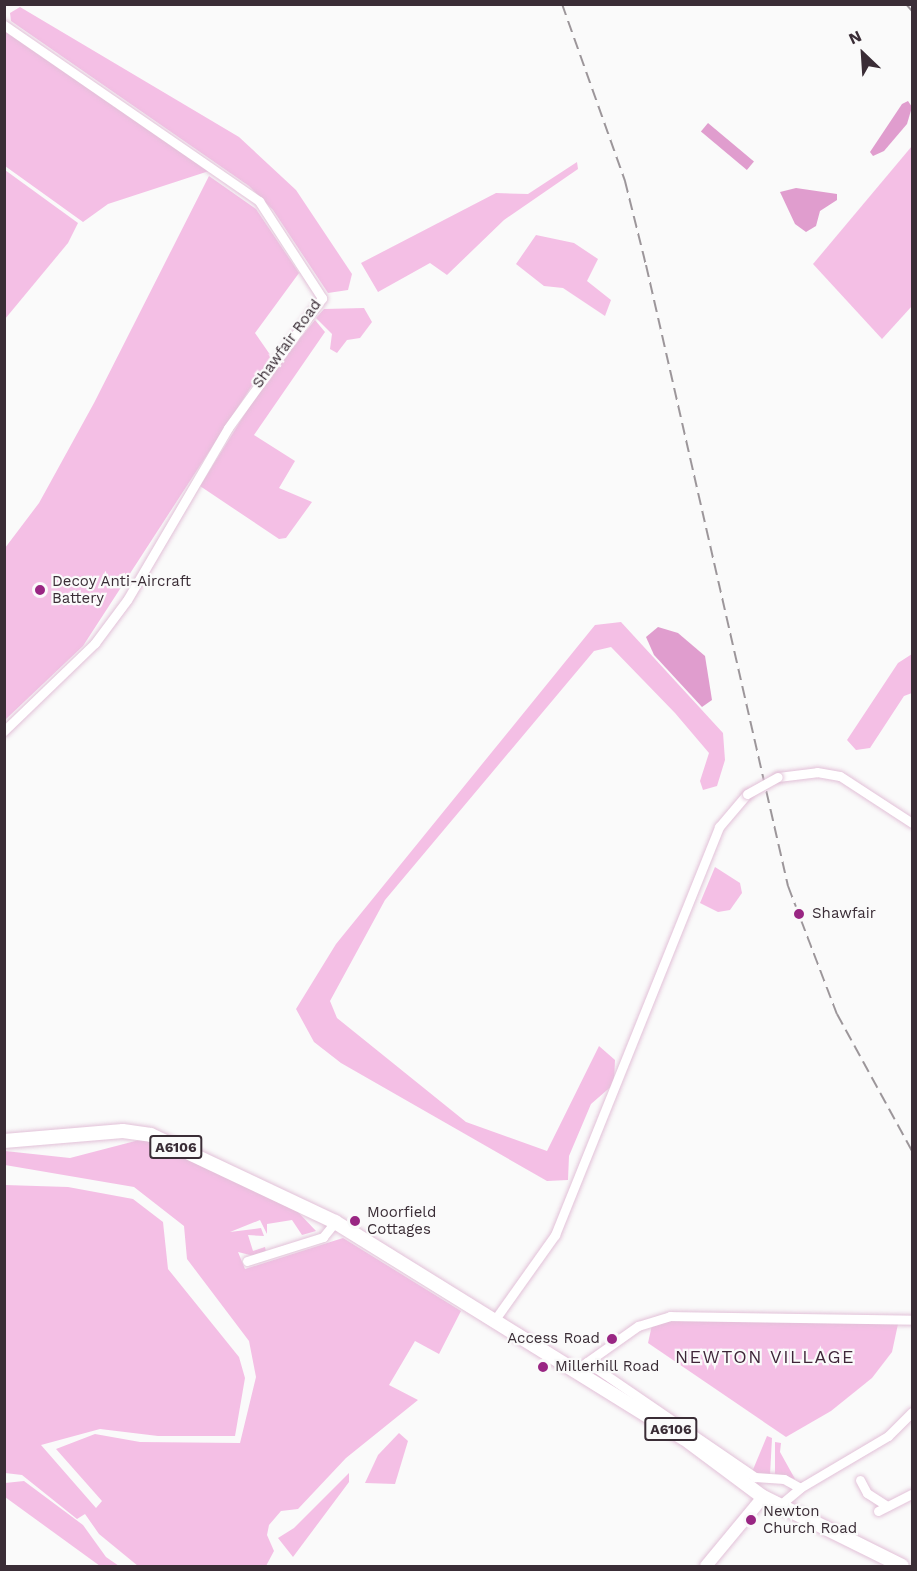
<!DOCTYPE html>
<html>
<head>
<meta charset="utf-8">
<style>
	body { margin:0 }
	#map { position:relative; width:917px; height:1571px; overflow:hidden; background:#fafafa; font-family:"Work Sans",sans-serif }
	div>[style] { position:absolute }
	.green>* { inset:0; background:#f4bfe5 }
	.water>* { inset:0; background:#e09dce; transform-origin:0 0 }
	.roads { filter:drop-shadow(0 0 2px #e2c1d8) drop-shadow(0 0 2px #e2c1d8) }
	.street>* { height:9px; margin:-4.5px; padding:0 4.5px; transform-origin:4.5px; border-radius:4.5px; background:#fff }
	.secondary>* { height:12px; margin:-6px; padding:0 6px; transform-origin:6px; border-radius:6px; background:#fff }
	.primary>* { height:14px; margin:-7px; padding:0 7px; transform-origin:7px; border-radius:7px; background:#fff }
	.rail>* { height:2px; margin-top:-1px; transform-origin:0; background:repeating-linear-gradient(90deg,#9c969a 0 12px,transparent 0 18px) }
	.bridges { filter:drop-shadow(0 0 2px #e2c1d8) drop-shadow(0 0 2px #e2c1d8) }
	.street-bridge>* { height:9px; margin:-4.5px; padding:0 4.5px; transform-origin:4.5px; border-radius:4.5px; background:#fff }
	.dots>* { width:16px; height:16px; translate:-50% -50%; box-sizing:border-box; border:3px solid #fafafa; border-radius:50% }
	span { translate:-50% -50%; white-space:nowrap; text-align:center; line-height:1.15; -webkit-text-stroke:4.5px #fafafa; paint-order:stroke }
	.shield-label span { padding:2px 4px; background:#fafafa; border:2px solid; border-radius:4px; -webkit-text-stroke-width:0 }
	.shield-label { font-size:14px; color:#3a2d36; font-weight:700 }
	.street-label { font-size:15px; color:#3a2d36 }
	.poi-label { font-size:15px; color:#3a2d36 }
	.left { translate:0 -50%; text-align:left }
	.right { translate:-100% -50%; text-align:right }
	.quarter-label { font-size:18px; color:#3f2639; letter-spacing:1.5px }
	.frame { position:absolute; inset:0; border:6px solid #3a2d36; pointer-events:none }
	.north { position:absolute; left:833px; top:24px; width:60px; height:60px; -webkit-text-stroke:4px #fafafa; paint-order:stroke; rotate:335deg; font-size:16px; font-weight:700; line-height:24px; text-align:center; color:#3a2d36 }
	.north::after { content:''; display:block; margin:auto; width:21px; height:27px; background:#3a2d36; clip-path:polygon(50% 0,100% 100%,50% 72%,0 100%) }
</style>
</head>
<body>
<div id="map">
	<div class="green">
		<div style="clip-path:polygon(20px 7px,239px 137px,296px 190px,352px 274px,348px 290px,328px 293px,273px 210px,249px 186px,11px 21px,10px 13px)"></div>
		<div style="clip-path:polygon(5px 29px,209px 171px,108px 204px,83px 222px,5px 166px)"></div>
		<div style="clip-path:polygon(912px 146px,912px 306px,882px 339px,813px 264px)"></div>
		<div style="clip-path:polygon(577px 162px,578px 169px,504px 220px,447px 275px,430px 263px,378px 292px,361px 263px,496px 193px,528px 194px)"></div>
		<div style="clip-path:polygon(5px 170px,78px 223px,68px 243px,5px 319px)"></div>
		<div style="clip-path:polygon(209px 176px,256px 209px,299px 273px,255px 333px,271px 356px,83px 646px,5px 720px,5px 548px,39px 503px,94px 403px)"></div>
		<div style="clip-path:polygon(536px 235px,574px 243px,598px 259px,587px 281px,611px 300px,605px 316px,563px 288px,544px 286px,516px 264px)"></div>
		<div style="clip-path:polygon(364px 308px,372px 322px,360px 338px,347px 340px,337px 353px,330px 349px,332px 334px,316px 318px,324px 309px)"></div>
		<div style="clip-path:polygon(315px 320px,325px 332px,254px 435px,295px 461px,279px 488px,312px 502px,286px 538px,279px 539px,200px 486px,264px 383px)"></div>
		<div style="clip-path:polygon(621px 622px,723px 733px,725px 760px,717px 786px,703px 790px,700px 781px,709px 753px,675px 713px,611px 647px,594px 651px,385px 900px,330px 1001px,337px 1018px,466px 1122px,547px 1151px,599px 1046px,615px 1060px,614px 1084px,591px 1104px,569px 1156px,568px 1180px,547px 1181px,341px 1063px,314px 1042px,296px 1009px,336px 944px,595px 625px)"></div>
		<div style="clip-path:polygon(912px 654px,912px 693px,904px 696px,870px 748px,856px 750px,847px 740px,898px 663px)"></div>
		<div style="clip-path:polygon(715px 867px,740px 883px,742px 893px,730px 910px,718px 912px,700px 903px)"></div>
		<div style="clip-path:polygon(143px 1139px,297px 1211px,316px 1231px,302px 1235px,292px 1220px,267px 1224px,267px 1234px,260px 1220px,230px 1232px,261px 1228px,264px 1236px,248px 1235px,253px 1251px,265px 1247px,266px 1252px,254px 1256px,238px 1252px,245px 1269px,343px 1238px,461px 1311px,439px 1354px,415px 1341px,389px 1385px,418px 1400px,346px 1458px,298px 1509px,281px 1511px,269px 1525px,267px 1535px,274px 1551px,266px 1566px,138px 1566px,99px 1534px,85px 1514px,77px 1519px,22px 1475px,5px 1473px,5px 1185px,68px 1187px,133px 1199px,163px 1222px,168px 1269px,239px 1357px,245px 1378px,235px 1436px,158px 1436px,100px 1429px,41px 1445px,96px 1508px,102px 1501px,56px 1449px,95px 1434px,140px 1442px,240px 1443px,256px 1377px,249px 1341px,187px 1259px,184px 1226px,134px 1187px,5px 1165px,5px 1151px,70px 1158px)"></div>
		<div style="clip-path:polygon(683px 1318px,898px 1324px,892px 1352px,872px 1378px,831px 1411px,786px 1437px,648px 1343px,652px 1325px)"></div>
		<div style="clip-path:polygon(399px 1433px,408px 1441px,395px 1484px,365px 1483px,378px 1455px)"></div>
		<div style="clip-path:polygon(767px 1436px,772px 1438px,770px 1475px,759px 1475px,752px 1472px)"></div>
		<div style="clip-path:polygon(775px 1442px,781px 1443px,780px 1452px,795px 1479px,775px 1474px)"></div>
		<div style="clip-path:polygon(349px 1473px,349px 1482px,293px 1557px,278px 1538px,294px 1528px)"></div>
		<div style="clip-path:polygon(24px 1481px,83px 1525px,106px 1557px,119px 1566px,100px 1566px,5px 1497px,5px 1483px)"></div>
	</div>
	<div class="water">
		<div style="clip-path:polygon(908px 101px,912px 107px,907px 124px,884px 151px,873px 156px,870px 152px,902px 104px)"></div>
		<div style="left:708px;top:123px;width:60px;height:11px;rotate:40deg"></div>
		<div style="clip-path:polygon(796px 188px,837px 194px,837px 200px,820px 211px,816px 226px,806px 232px,795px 224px,780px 192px)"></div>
		<div style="clip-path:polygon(658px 627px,678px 633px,705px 656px,712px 700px,702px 707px,654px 655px,646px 637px)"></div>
	</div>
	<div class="roads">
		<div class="street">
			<div style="left:4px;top:25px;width:310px;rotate:34.6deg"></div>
			<div style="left:259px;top:201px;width:116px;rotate:57deg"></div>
			<div style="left:322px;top:298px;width:160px;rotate:125.9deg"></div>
			<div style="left:228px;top:428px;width:199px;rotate:120.4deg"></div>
			<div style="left:127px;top:600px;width:54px;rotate:126.7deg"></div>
			<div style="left:95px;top:643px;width:127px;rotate:136deg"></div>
			<div style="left:778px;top:777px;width:39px;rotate:-7deg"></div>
			<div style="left:817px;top:772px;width:23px;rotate:10deg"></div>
			<div style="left:840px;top:776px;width:86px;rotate:33.1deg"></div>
			<div style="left:247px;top:1261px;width:80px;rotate:-17.5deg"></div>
			<div style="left:323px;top:1237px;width:19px;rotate:-51deg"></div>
			<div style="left:496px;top:1318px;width:102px;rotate:-54.6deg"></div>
			<div style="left:555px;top:1235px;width:440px;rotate:-68.1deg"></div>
			<div style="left:719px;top:827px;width:43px;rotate:-49.7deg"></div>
			<div style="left:587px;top:1362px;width:204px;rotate:34.4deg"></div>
			<div style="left:755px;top:1477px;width:29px;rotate:4deg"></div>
			<div style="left:784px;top:1479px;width:18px;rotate:29deg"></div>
			<div style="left:573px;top:1372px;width:80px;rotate:-35.3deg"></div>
			<div style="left:638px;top:1326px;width:34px;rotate:-17deg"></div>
			<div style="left:670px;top:1316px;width:242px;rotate:0.9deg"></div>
			<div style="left:860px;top:1480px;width:15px;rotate:62deg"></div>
			<div style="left:867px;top:1493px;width:24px;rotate:33deg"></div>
			<div style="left:780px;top:1505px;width:26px;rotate:-40deg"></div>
			<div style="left:800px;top:1488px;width:102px;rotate:-30.6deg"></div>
			<div style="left:888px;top:1436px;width:34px;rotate:-45deg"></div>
			<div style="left:878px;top:1511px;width:38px;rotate:-27deg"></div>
		</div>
		<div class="secondary">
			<div style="left:706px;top:1566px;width:89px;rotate:-50.4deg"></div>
		</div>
		<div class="primary">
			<div style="left:4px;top:1141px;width:119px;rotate:-4.8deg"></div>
			<div style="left:123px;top:1131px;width:28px;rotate:8deg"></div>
			<div style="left:151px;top:1135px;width:204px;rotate:25.3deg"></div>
			<div style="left:335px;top:1222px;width:410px;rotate:31.8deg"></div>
			<div style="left:684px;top:1438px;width:99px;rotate:36.8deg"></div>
			<div style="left:763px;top:1497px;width:155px;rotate:26.4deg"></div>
		</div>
	</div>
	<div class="rail">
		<div style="left:562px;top:4px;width:188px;rotate:70.4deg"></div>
		<div style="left:625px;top:181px;width:87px;rotate:76deg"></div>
		<div style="left:646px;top:265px;width:637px;rotate:77.12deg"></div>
		<div style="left:788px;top:886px;width:137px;rotate:69.1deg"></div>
		<div style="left:837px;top:1014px;width:156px;rotate:61.3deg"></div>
		<div style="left:906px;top:4px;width:9px;rotate:49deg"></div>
	</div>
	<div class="bridges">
		<div class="street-bridge">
			<div style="left:747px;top:794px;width:35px;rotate:-29deg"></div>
		</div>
	</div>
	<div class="dots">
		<div style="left:40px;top:590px;background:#992683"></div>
		<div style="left:799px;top:914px;background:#992683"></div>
		<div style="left:355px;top:1221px;background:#992683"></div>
		<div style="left:612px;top:1339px;background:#992683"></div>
		<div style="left:543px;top:1367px;background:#992683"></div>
		<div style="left:751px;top:1520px;background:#992683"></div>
	</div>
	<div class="shield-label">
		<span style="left:176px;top:1147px">A6106</span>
		<span style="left:671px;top:1429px">A6106</span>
	</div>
	<div class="street-label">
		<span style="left:287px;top:344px;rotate:-54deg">Shawfair Road</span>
	</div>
	<div class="poi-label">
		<span class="left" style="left:52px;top:590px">Decoy Anti-Aircraft<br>Battery</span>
		<span class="left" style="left:812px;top:914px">Shawfair</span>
		<span class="left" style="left:367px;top:1221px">Moorfield<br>Cottages</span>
		<span class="right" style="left:600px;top:1339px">Access Road</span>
		<span class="left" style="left:555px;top:1367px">Millerhill Road</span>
		<span class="left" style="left:763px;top:1520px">Newton<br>Church Road</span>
	</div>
	<div class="quarter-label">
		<span style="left:765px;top:1357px">NEWTON VILLAGE</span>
	</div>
	<div class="frame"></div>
	<div class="north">N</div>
</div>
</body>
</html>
